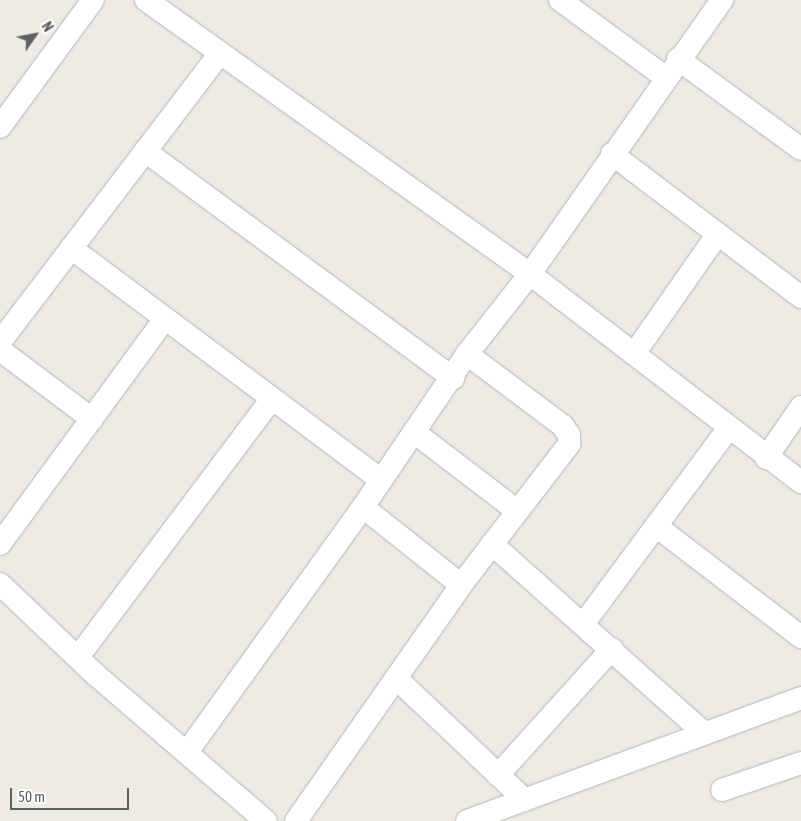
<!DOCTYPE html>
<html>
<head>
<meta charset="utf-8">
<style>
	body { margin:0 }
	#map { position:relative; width:801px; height:821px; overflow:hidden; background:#eeebe4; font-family:"Asap Condensed",sans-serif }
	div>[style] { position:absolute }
	.roads { filter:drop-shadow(0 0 1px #b1b5b9) drop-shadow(0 0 1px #b1b5b9) }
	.minor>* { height:22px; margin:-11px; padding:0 11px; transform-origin:11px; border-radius:11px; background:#fff }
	span { translate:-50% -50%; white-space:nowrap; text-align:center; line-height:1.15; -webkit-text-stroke:5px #fff; paint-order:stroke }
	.north { position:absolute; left:10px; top:10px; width:50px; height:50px; -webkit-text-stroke:4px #fff; paint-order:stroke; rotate:57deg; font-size:14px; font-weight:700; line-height:20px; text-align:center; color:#5c6064 }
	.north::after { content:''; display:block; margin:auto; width:18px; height:22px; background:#5c6064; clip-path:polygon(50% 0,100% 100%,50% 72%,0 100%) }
	.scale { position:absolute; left:10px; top:788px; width:119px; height:22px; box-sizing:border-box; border:2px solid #5c6064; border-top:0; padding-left:6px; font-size:15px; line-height:18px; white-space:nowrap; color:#5c6064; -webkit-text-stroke:4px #fff; paint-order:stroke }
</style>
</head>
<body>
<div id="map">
	<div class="roads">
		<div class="minor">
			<div style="left:146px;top:0;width:472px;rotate:35.5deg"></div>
			<div style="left:530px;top:274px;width:342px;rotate:37.5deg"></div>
			<div style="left:560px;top:0;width:130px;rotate:36.3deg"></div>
			<div style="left:678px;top:59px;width:152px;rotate:36.2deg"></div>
			<div style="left:0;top:127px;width:157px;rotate:-53.8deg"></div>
			<div style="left:145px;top:151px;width:383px;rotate:36.4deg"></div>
			<div style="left:612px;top:154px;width:237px;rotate:37.1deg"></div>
			<div style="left:71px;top:248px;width:387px;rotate:36.8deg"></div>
			<div style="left:0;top:342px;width:363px;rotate:-52.7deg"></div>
			<div style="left:0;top:350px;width:115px;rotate:36.9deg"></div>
			<div style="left:634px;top:354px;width:145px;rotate:-55.1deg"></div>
			<div style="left:414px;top:432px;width:128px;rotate:37.4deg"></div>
			<div style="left:766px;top:458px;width:62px;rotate:-55.5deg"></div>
			<div style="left:363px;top:507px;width:125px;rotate:38.5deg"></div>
			<div style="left:656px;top:526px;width:183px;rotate:37.4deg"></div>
			<div style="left:0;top:544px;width:278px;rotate:-53.8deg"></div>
			<div style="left:492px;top:544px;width:285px;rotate:41.7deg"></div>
			<div style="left:0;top:584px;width:132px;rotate:43.5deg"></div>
			<div style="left:96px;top:675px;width:224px;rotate:40.7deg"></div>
			<div style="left:584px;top:623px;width:243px;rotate:-53.4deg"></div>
			<div style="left:78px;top:657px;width:323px;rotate:-53.1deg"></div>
			<div style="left:397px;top:679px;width:176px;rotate:43.4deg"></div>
			<div style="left:187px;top:752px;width:302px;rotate:-54.3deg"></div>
			<div style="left:363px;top:507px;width:185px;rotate:-55.8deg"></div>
			<div style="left:467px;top:354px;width:102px;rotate:-51.8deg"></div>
			<div style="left:530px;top:274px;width:335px;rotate:-55deg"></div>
			<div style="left:498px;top:775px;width:170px;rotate:-47.9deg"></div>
			<div style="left:722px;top:790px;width:83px;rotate:-18.9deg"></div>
			<div style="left:296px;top:821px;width:288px;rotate:-55deg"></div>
			<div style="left:461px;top:585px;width:178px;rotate:-52.5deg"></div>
			<div style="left:569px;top:444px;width:9px;rotate:-90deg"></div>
			<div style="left:569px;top:435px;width:11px;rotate:-124deg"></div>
			<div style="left:563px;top:426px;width:120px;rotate:-143.1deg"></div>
			<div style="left:467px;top:821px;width:356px;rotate:-20.2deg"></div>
		</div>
	</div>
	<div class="north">N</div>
	<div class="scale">50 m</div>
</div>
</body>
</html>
